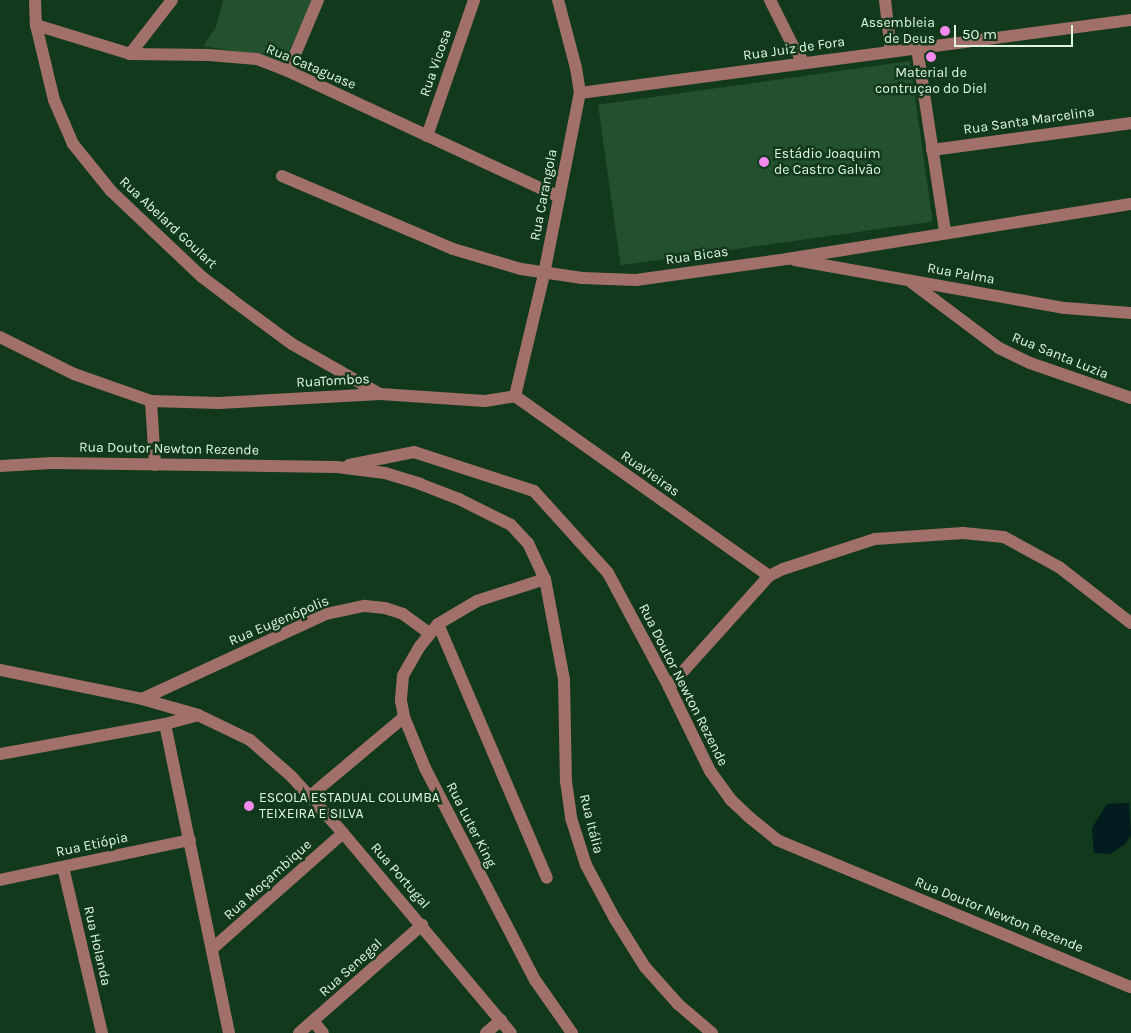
<!DOCTYPE html>
<html>
<head>
<meta charset="utf-8">
<style>
	body { margin:0 }
	#map { position:relative; width:1131px; height:1033px; overflow:hidden; background:#12391b; font-family:Karla,sans-serif }
	div>[style] { position:absolute }
	.green>* { inset:0; background:#24512d; transform-origin:0 0 }
	.water>* { inset:0; background:#021b1f }
	.minor>* { height:12px; margin:-6px; padding:0 6px; transform-origin:6px; border-radius:6px; background:#a17069 }
	.dots>* { width:14px; height:14px; translate:-50% -50%; box-sizing:border-box; border:2px solid #12391b; border-radius:50% }
	span { translate:-50% -50%; white-space:nowrap; text-align:center; line-height:1.15; -webkit-text-stroke:5px #12391b; paint-order:stroke }
	.poi-label { font-size:14px; color:#dff5e1 }
	.right { translate:-100% -50%; text-align:right }
	.left { translate:0 -50%; text-align:left }
	.street-label { font-size:14px; color:#dff5e1 }
	.scale { position:absolute; left:954px; top:25px; width:119px; height:22px; box-sizing:border-box; border:2px solid #dff5e1; border-top:0; padding-left:6px; font-size:15px; line-height:18px; white-space:nowrap; color:#dff5e1; -webkit-text-stroke:4px #12391b; paint-order:stroke }
</style>
</head>
<body>
<div id="map">
	<div class="green">
		<div style="clip-path:polygon(223px 0,314px 0,283px 64px,240px 52px,203px 46px,216px 27px)"></div>
		<div style="left:910px;top:61px;width:162px;height:315px;rotate:82deg"></div>
	</div>
	<div class="water">
		<div style="clip-path:polygon(1129px 803px,1131px 835px,1125px 844px,1110px 854px,1094px 853px,1092px 828px,1107px 804px)"></div>
	</div>
	<div class="minor">
		<div style="left:35px;top:0;width:25px;rotate:88deg"></div>
		<div style="left:36px;top:25px;width:77px;rotate:76.5deg"></div>
		<div style="left:54px;top:100px;width:48px;rotate:66.6deg"></div>
		<div style="left:73px;top:144px;width:60px;rotate:51deg"></div>
		<div style="left:111px;top:191px;width:125px;rotate:43.4deg"></div>
		<div style="left:202px;top:277px;width:36px;rotate:37deg"></div>
		<div style="left:231px;top:299px;width:76px;rotate:36.4deg"></div>
		<div style="left:292px;top:344px;width:101px;rotate:29.6deg"></div>
		<div style="left:770px;top:0;width:51px;rotate:63.4deg"></div>
		<div style="left:793px;top:46px;width:20px;rotate:57deg"></div>
		<div style="left:885px;top:0;width:52px;rotate:83.4deg"></div>
		<div style="left:36px;top:25px;width:98px;rotate:17.1deg"></div>
		<div style="left:130px;top:54px;width:79px;rotate:0.7deg"></div>
		<div style="left:209px;top:55px;width:48px;rotate:4.8deg"></div>
		<div style="left:257px;top:59px;width:33px;rotate:21deg"></div>
		<div style="left:288px;top:71px;width:299px;rotate:24.9deg"></div>
		<div style="left:917px;top:48px;width:186px;rotate:81.3deg"></div>
		<div style="left:130px;top:54px;width:68px;rotate:-52.1deg"></div>
		<div style="left:288px;top:71px;width:77px;rotate:-67.1deg"></div>
		<div style="left:580px;top:93px;width:556px;rotate:-7.55deg"></div>
		<div style="left:427px;top:136px;width:144px;rotate:-70.9deg"></div>
		<div style="left:932px;top:150px;width:201px;rotate:-7.7deg"></div>
		<div style="left:282px;top:176px;width:186px;rotate:23.1deg"></div>
		<div style="left:453px;top:249px;width:71px;rotate:16.4deg"></div>
		<div style="left:521px;top:269px;width:62px;rotate:8.4deg"></div>
		<div style="left:582px;top:278px;width:54px;rotate:2.1deg"></div>
		<div style="left:636px;top:280px;width:152px;rotate:-7.9deg"></div>
		<div style="left:787px;top:259px;width:348px;rotate:-9.1deg"></div>
		<div style="left:795px;top:260px;width:274px;rotate:10.1deg"></div>
		<div style="left:1065px;top:308px;width:66px;rotate:4.3deg"></div>
		<div style="left:911px;top:282px;width:110px;rotate:36.9deg"></div>
		<div style="left:999px;top:348px;width:34px;rotate:26deg"></div>
		<div style="left:1030px;top:363px;width:107px;rotate:19.1deg"></div>
		<div style="left:0;top:337px;width:83px;rotate:26.6deg"></div>
		<div style="left:74px;top:374px;width:82px;rotate:19.3deg"></div>
		<div style="left:151px;top:401px;width:68px;rotate:1.7deg"></div>
		<div style="left:219px;top:403px;width:161px;rotate:-3.2deg"></div>
		<div style="left:380px;top:394px;width:105px;rotate:3.8deg"></div>
		<div style="left:485px;top:401px;width:30px;rotate:-9deg"></div>
		<div style="left:515px;top:396px;width:125px;rotate:-76.6deg"></div>
		<div style="left:544px;top:274px;width:185px;rotate:-78.8deg"></div>
		<div style="left:580px;top:93px;width:25px;rotate:-99deg"></div>
		<div style="left:576px;top:68px;width:70px;rotate:-104.8deg"></div>
		<div style="left:515px;top:396px;width:311px;rotate:35.3deg"></div>
		<div style="left:151px;top:401px;width:64px;rotate:86.4deg"></div>
		<div style="left:349px;top:465px;width:66px;rotate:-11.3deg"></div>
		<div style="left:414px;top:452px;width:126px;rotate:18deg"></div>
		<div style="left:534px;top:491px;width:110px;rotate:47.9deg"></div>
		<div style="left:608px;top:573px;width:129px;rotate:61.8deg"></div>
		<div style="left:669px;top:687px;width:93px;rotate:64deg"></div>
		<div style="left:710px;top:771px;width:36px;rotate:54deg"></div>
		<div style="left:731px;top:800px;width:25px;rotate:43deg"></div>
		<div style="left:749px;top:817px;width:36px;rotate:39deg"></div>
		<div style="left:777px;top:840px;width:383px;rotate:22.6deg"></div>
		<div style="left:0;top:466px;width:52px;rotate:-3.3deg"></div>
		<div style="left:52px;top:463px;width:285px;rotate:0.8deg"></div>
		<div style="left:337px;top:467px;width:48px;rotate:7.1deg"></div>
		<div style="left:385px;top:473px;width:37px;rotate:17deg"></div>
		<div style="left:420px;top:484px;width:42px;rotate:21deg"></div>
		<div style="left:459px;top:499px;width:58px;rotate:26.6deg"></div>
		<div style="left:511px;top:525px;width:25px;rotate:47deg"></div>
		<div style="left:528px;top:543px;width:40px;rotate:65deg"></div>
		<div style="left:545px;top:579px;width:103px;rotate:79.3deg"></div>
		<div style="left:564px;top:680px;width:101px;rotate:88.9deg"></div>
		<div style="left:566px;top:781px;width:37px;rotate:82deg"></div>
		<div style="left:571px;top:818px;width:49px;rotate:72.3deg"></div>
		<div style="left:586px;top:865px;width:61px;rotate:61.8deg"></div>
		<div style="left:615px;top:919px;width:57px;rotate:58deg"></div>
		<div style="left:645px;top:967px;width:50px;rotate:48.3deg"></div>
		<div style="left:678px;top:1004px;width:45px;rotate:40.5deg"></div>
		<div style="left:545px;top:579px;width:71px;rotate:162.1deg"></div>
		<div style="left:477px;top:601px;width:45px;rotate:149.5deg"></div>
		<div style="left:438px;top:624px;width:28px;rotate:129deg"></div>
		<div style="left:420px;top:646px;width:34px;rotate:120deg"></div>
		<div style="left:403px;top:676px;width:25px;rotate:95deg"></div>
		<div style="left:401px;top:701px;width:16px;rotate:79deg"></div>
		<div style="left:404px;top:717px;width:55px;rotate:67.6deg"></div>
		<div style="left:425px;top:768px;width:239px;rotate:62.6deg"></div>
		<div style="left:535px;top:980px;width:65px;rotate:55.1deg"></div>
		<div style="left:438px;top:624px;width:276px;rotate:66.8deg"></div>
		<div style="left:0;top:670px;width:145px;rotate:11.5deg"></div>
		<div style="left:142px;top:699px;width:58px;rotate:15.9deg"></div>
		<div style="left:198px;top:715px;width:58px;rotate:25.7deg"></div>
		<div style="left:250px;top:740px;width:55px;rotate:41.3deg"></div>
		<div style="left:291px;top:776px;width:77px;rotate:47.6deg"></div>
		<div style="left:343px;top:833px;width:261px;rotate:50deg"></div>
		<div style="left:669px;top:687px;width:149px;rotate:-48deg"></div>
		<div style="left:769px;top:576px;width:16px;rotate:-27deg"></div>
		<div style="left:783px;top:569px;width:97px;rotate:-18.1deg"></div>
		<div style="left:875px;top:539px;width:88px;rotate:-3.9deg"></div>
		<div style="left:963px;top:533px;width:41px;rotate:5.6deg"></div>
		<div style="left:1004px;top:537px;width:63px;rotate:28.6deg"></div>
		<div style="left:1059px;top:567px;width:91px;rotate:37.9deg"></div>
		<div style="left:142px;top:699px;width:203px;rotate:-24.8deg"></div>
		<div style="left:326px;top:614px;width:40px;rotate:-12deg"></div>
		<div style="left:365px;top:606px;width:20px;rotate:6deg"></div>
		<div style="left:385px;top:608px;width:19px;rotate:18deg"></div>
		<div style="left:403px;top:614px;width:32px;rotate:36deg"></div>
		<div style="left:165px;top:724px;width:316px;rotate:78.3deg"></div>
		<div style="left:0;top:754px;width:168px;rotate:-10.3deg"></div>
		<div style="left:165px;top:724px;width:34px;rotate:-15deg"></div>
		<div style="left:310px;top:796px;width:123px;rotate:-40deg"></div>
		<div style="left:63px;top:867px;width:171px;rotate:76.8deg"></div>
		<div style="left:0;top:880px;width:194px;rotate:-11.9deg"></div>
		<div style="left:212px;top:949px;width:175px;rotate:-41.5deg"></div>
		<div style="left:314px;top:1022px;width:14px;rotate:51deg"></div>
		<div style="left:299px;top:1033px;width:164px;rotate:-41.3deg"></div>
		<div style="left:486px;top:1033px;width:20px;rotate:-41deg"></div>
	</div>
	<div class="dots">
		<div style="left:945px;top:31px;background:#f489f0"></div>
		<div style="left:931px;top:57px;background:#f489f0"></div>
		<div style="left:764px;top:162px;background:#f489f0"></div>
		<div style="left:249px;top:806px;background:#f489f0"></div>
	</div>
	<div class="poi-label">
		<span class="right" style="left:935px;top:31px">Assembleia<br>de Deus</span>
		<span style="left:931px;top:81px">Material de<br>contruçao do Diel</span>
		<span class="left" style="left:774px;top:162px">Estádio Joaquim<br>de Castro Galvão</span>
		<span class="left" style="left:259px;top:806px">ESCOLA ESTADUAL COLUMBA<br>TEIXEIRA E SILVA</span>
	</div>
	<div class="street-label">
		<span style="left:794px;top:49px;rotate:-8deg">Rua Juiz de Fora</span>
		<span style="left:436px;top:63px;rotate:-71deg">Rua Vicosa</span>
		<span style="left:311px;top:67px;rotate:23deg">Rua Cataguase</span>
		<span style="left:1029px;top:121px;rotate:-8deg">Rua Santa Marcelina</span>
		<span style="left:544px;top:195px;rotate:-79deg">Rua Carangola</span>
		<span style="left:168px;top:223px;rotate:43deg">Rua Abelard Goulart</span>
		<span style="left:697px;top:256px;rotate:-8deg">Rua Bicas</span>
		<span style="left:961px;top:274px;rotate:10deg">Rua Palma</span>
		<span style="left:1060px;top:356px;rotate:22deg">Rua Santa Luzia</span>
		<span style="left:333px;top:381px;rotate:-3deg">RuaTombos</span>
		<span style="left:169px;top:449px;rotate:1deg">Rua Doutor Newton Rezende</span>
		<span style="left:650px;top:474px;rotate:35deg">RuaVieiras</span>
		<span style="left:279px;top:621px;rotate:-23deg">Rua Eugenópolis</span>
		<span style="left:683px;top:685px;rotate:63deg">Rua Doutor Newton Rezende</span>
		<span style="left:591px;top:824px;rotate:76deg">Rua Itália</span>
		<span style="left:471px;top:825px;rotate:63deg">Rua Luter King</span>
		<span style="left:92px;top:845px;rotate:-12deg">Rua Etiópia</span>
		<span style="left:400px;top:876px;rotate:49deg">Rua Portugal</span>
		<span style="left:268px;top:880px;rotate:-42deg">Rua Moçambique</span>
		<span style="left:999px;top:915px;rotate:22deg">Rua Doutor Newton Rezende</span>
		<span style="left:97px;top:946px;rotate:77deg">Rua Holanda</span>
		<span style="left:351px;top:968px;rotate:-42deg">Rua Senegal</span>
	</div>
	<div class="scale">50 m</div>
</div>
</body>
</html>
